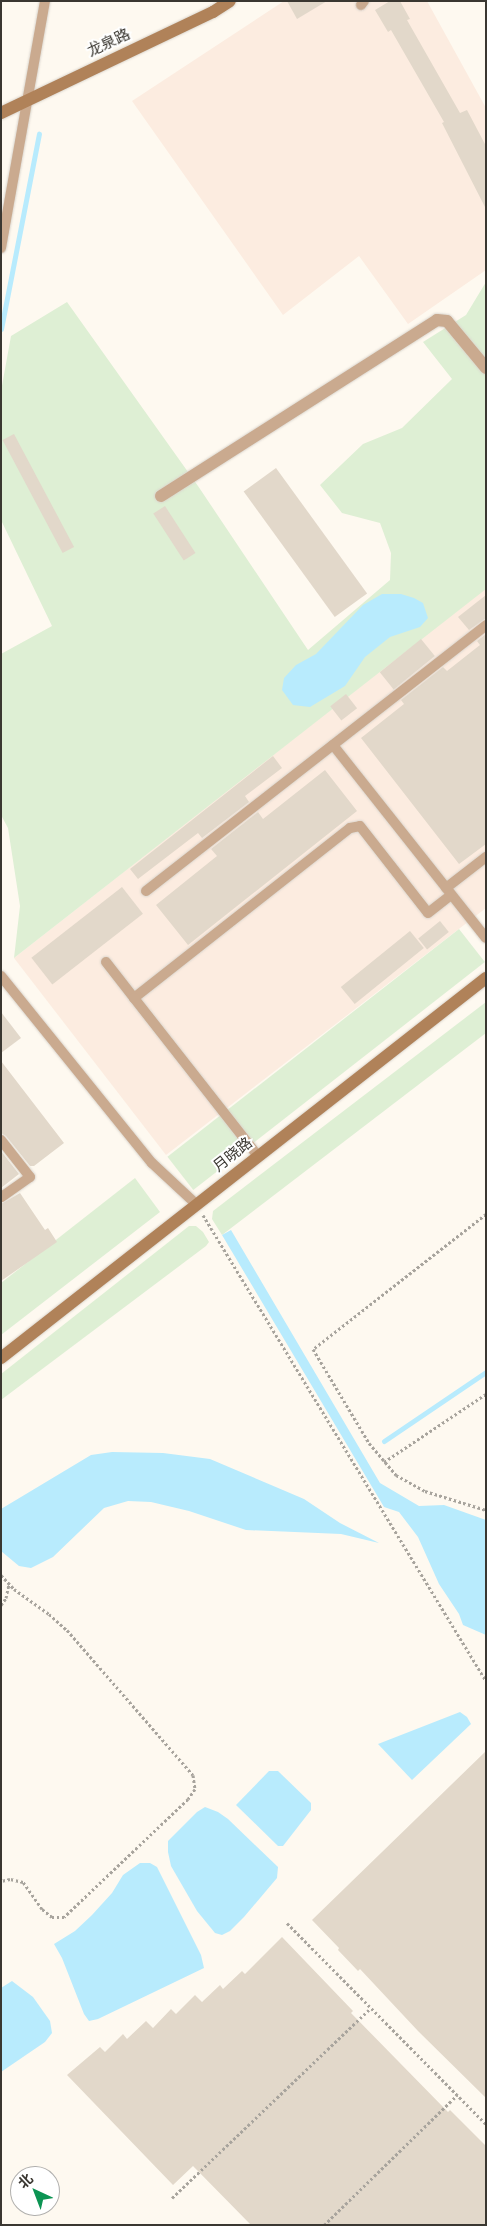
<!DOCTYPE html>
<html>
<head>
<meta charset="utf-8">
<style>
	body { margin:0 }
	#map { position:relative; width:487px; height:2226px; overflow:hidden; background:#fef9f0; font-family:"DM Sans","Noto Sans SC",sans-serif }
	div>[style] { position:absolute }
	.industrial>* { inset:0; background:#fcece0 }
	.green>* { inset:0; background:#deefd4; transform-origin:0 0 }
	.water>* { inset:0; background:#b8ebfd }
	.stream>* { height:5px; margin:-2.5px; padding:0 2.5px; transform-origin:2.5px; border-radius:2.5px; background:#b8ebfd }
	.building>* { inset:0; background:#e2d8ca; transform-origin:0 0 }
	.path>* { height:3px; margin-top:-1.5px; transform-origin:0; background:repeating-linear-gradient(90deg,#a8a49d 0 2.5px,transparent 0 5px) }
	.roads { filter:drop-shadow(0 0 1px #dbd6ce) drop-shadow(0 0 1px #dbd6ce) }
	.lane>* { height:10px; margin:-5px; padding:0 5px; transform-origin:5px; border-radius:5px; background:#caaa8f }
	.street>* { height:12px; margin:-6px; padding:0 6px; transform-origin:6px; border-radius:6px; background:#caaa8f }
	.secondary>* { height:12px; margin:-6px; padding:0 6px; transform-origin:6px; border-radius:6px; background:#b08259 }
	span { translate:-50% -50%; white-space:nowrap; text-align:center; line-height:1.15; -webkit-text-stroke:4px #fff; paint-order:stroke }
	.street-label { font-size:15px; color:#3a3731 }
	.frame { position:absolute; inset:0; border:2px solid #3a3731; pointer-events:none }
	.north { position:absolute; left:10px; top:2166px; width:50px; height:50px; box-sizing:border-box; background:#fff; border:1px solid #b0afad; border-radius:50%; rotate:317deg; font-size:14px; font-weight:700; line-height:20px; text-align:center; color:#3a3731 }
	.north::after { content:''; display:block; margin:auto; width:18px; height:22px; background:#0c9453; clip-path:polygon(50% 0,100% 100%,50% 72%,0 100%) }
</style>
</head>
<body>
<div id="map">
	<div class="industrial">
		<div style="clip-path:polygon(284px 1px,427px 1px,486px 108px,486px 270px,408px 324px,359px 256px,283px 315px,132px 101px)"></div>
		<div style="clip-path:polygon(486px 588px,486px 908px,166px 1155px,14px 958px)"></div>
	</div>
	<div class="green">
		<div style="clip-path:polygon(486px 282px,486px 589px,14px 958px,20px 906px,8px 828px,1px 815px,1px 654px,52px 626px,1px 520px,1px 391px,11px 336px,67px 302px,198px 486px,308px 650px,390px 580px,391px 553px,380px 523px,342px 513px,320px 485px,363px 444px,402px 428px,452px 379px,423px 342px,466px 315px)"></div>
		<div style="left:459px;top:929px;width:42px;height:370px;rotate:52deg"></div>
		<div style="clip-path:polygon(486px 1002px,486px 1033px,222px 1235px,212px 1219px,213px 1211px)"></div>
		<div style="clip-path:polygon(135px 1178px,160px 1212px,1px 1335px,1px 1283px)"></div>
		<div style="clip-path:polygon(189px 1226px,196px 1226px,203px 1232px,209px 1242px,206px 1246px,1px 1400px,1px 1374px)"></div>
	</div>
	<div class="water">
		<div style="clip-path:polygon(382px 594px,401px 594px,414px 598px,423px 603px,428px 618px,420px 627px,390px 637px,365px 657px,345px 686px,310px 707px,293px 705px,282px 690px,284px 678px,296px 665px,316px 654px,363px 605px)"></div>
		<div style="clip-path:polygon(231px 1230px,380px 1483px,419px 1506px,444px 1505px,486px 1520px,486px 1635px,463px 1625px,459px 1614px,439px 1584px,418px 1537px,399px 1512px,384px 1507px,222px 1235px)"></div>
		<div style="clip-path:polygon(112px 1452px,163px 1453px,210px 1459px,304px 1499px,340px 1523px,379px 1543px,341px 1534px,246px 1530px,189px 1511px,151px 1502px,128px 1501px,104px 1508px,53px 1557px,31px 1568px,19px 1566px,1px 1551px,1px 1509px,91px 1455px)"></div>
		<div style="clip-path:polygon(460px 1712px,467px 1717px,471px 1724px,412px 1780px,378px 1744px)"></div>
		<div style="clip-path:polygon(269px 1771px,278px 1771px,311px 1803px,311px 1810px,283px 1846px,278px 1846px,236px 1805px)"></div>
		<div style="clip-path:polygon(205px 1807px,218px 1812px,228px 1819px,278px 1867px,277px 1878px,244px 1917px,230px 1931px,222px 1935px,215px 1933px,197px 1911px,171px 1866px,168px 1852px,168px 1841px,197px 1812px)"></div>
		<div style="clip-path:polygon(140px 1863px,150px 1863px,157px 1867px,201px 1955px,204px 1968px,98px 2019px,89px 2021px,84px 2014px,62px 1958px,54px 1944px,75px 1931px,92px 1915px,112px 1893px,123px 1875px)"></div>
		<div style="clip-path:polygon(12px 1981px,33px 1997px,50px 2021px,52px 2033px,45px 2042px,1px 2072px,1px 1988px)"></div>
	</div>
	<div class="stream">
		<div style="left:1px;top:329px;width:199px;rotate:-79deg"></div>
		<div style="left:384px;top:1441px;width:123px;rotate:-34.1deg"></div>
	</div>
	<div class="building">
		<div style="clip-path:polygon(287px 1px,327px 1px,297px 19px)"></div>
		<div style="clip-path:polygon(390px 1px,400px 1px,410px 19px,407px 20px,460px 113px,467px 110px,486px 146px,486px 209px,442px 123px,444px 122px,391px 30px,388px 32px,375px 10px)"></div>
		<div style="left:14px;top:434px;width:128px;height:13px;rotate:62deg"></div>
		<div style="left:276px;top:468px;width:155px;height:40px;rotate:54deg"></div>
		<div style="left:165px;top:506px;width:56px;height:14px;rotate:57deg"></div>
		<div style="clip-path:polygon(486px 595px,486px 618px,469px 630px,458px 617px)"></div>
		<div style="clip-path:polygon(486px 634px,486px 844px,459px 864px,361px 738px,404px 704px,401px 700px,443px 667px,447px 671px,480px 645px,477px 641px)"></div>
		<div style="left:421px;top:639px;width:22px;height:53px;rotate:51deg"></div>
		<div style="left:346px;top:694px;width:18px;height:20px;rotate:52deg"></div>
		<div style="clip-path:polygon(273px 756px,282px 768px,245px 796px,249px 802px,202px 838px,198px 833px,138px 879px,130px 869px)"></div>
		<div style="clip-path:polygon(325px 770px,357px 811px,188px 945px,156px 905px,217px 856px,211px 849px,258px 812px,263px 819px)"></div>
		<div style="left:122px;top:887px;width:34px;height:115px;rotate:52deg"></div>
		<div style="left:440px;top:921px;width:14px;height:28px;rotate:51deg"></div>
		<div style="left:410px;top:931px;width:22px;height:89px;rotate:51deg"></div>
		<div style="clip-path:polygon(1px 1012px,21px 1038px,1px 1053px)"></div>
		<div style="clip-path:polygon(1px 1061px,64px 1143px,34px 1166px,30px 1166px,6px 1136px,1px 1133px)"></div>
		<div style="clip-path:polygon(1px 1151px,19px 1174px,1px 1188px)"></div>
		<div style="clip-path:polygon(20px 1193px,45px 1230px,48px 1228px,57px 1242px,1px 1281px,1px 1204px)"></div>
		<div style="clip-path:polygon(486px 1751px,486px 2098px,418px 2031px,360px 1969px,358px 1971px,338px 1950px,339px 1948px,312px 1920px)"></div>
		<div style="clip-path:polygon(282px 1937px,353px 2011px,351px 2013px,448px 2112px,450px 2110px,486px 2146px,486px 2225px,251px 2225px,193px 2166px,173px 2185px,67px 2075px,100px 2047px,105px 2052px,123px 2034px,127px 2039px,146px 2021px,153px 2028px,171px 2009px,176px 2014px,195px 1995px,202px 2002px,220px 1985px,223px 1989px,242px 1971px,245px 1974px)"></div>
	</div>
	<div class="path">
		<div style="left:486px;top:1214px;width:219px;rotate:142deg"></div>
		<div style="left:313px;top:1349px;width:109px;rotate:59.2deg"></div>
		<div style="left:369px;top:1443px;width:42px;rotate:49.8deg"></div>
		<div style="left:396px;top:1475px;width:33px;rotate:29deg"></div>
		<div style="left:425px;top:1491px;width:64px;rotate:17.3deg"></div>
		<div style="left:203px;top:1215px;width:545px;rotate:58.73deg"></div>
		<div style="left:384px;top:1462px;width:123px;rotate:-33.7deg"></div>
		<div style="left:1px;top:1575px;width:19px;rotate:47deg"></div>
		<div style="left:14px;top:1589px;width:43px;rotate:35.5deg"></div>
		<div style="left:49px;top:1614px;width:24px;rotate:42deg"></div>
		<div style="left:67px;top:1630px;width:192px;rotate:49deg"></div>
		<div style="left:193px;top:1775px;width:14px;rotate:82deg"></div>
		<div style="left:195px;top:1789px;width:12px;rotate:125deg"></div>
		<div style="left:188px;top:1799px;width:171px;rotate:136.4deg"></div>
		<div style="left:64px;top:1917px;width:12px;rotate:180deg"></div>
		<div style="left:52px;top:1917px;width:13px;rotate:-141deg"></div>
		<div style="left:42px;top:1909px;width:33px;rotate:-125deg"></div>
		<div style="left:23px;top:1882px;width:13px;rotate:-167deg"></div>
		<div style="left:10px;top:1879px;width:9px;rotate:167deg"></div>
		<div style="left:1px;top:1605px;width:9px;rotate:-54deg"></div>
		<div style="left:6px;top:1598px;width:14px;rotate:-78deg"></div>
		<div style="left:287px;top:1923px;width:283px;rotate:45.3deg"></div>
		<div style="left:172px;top:2198px;width:275px;rotate:-43.7deg"></div>
		<div style="left:324px;top:2225px;width:186px;rotate:-44.3deg"></div>
	</div>
	<div class="roads">
		<div class="lane">
			<div style="left:361px;top:5px;width:5px;rotate:-53deg"></div>
			<div style="left:1px;top:248px;width:251px;rotate:-79.9deg"></div>
			<div style="left:333px;top:745px;width:246px;rotate:51.6deg"></div>
			<div style="left:446px;top:888px;width:51px;rotate:-37.8deg"></div>
			<div style="left:146px;top:891px;width:432px;rotate:-38deg"></div>
			<div style="left:106px;top:962px;width:46px;rotate:52.1deg"></div>
			<div style="left:134px;top:998px;width:275px;rotate:-38.2deg"></div>
			<div style="left:350px;top:828px;width:10px;rotate:-11deg"></div>
			<div style="left:360px;top:826px;width:110px;rotate:52deg"></div>
			<div style="left:428px;top:913px;width:29px;rotate:-38deg"></div>
			<div style="left:1px;top:976px;width:240px;rotate:51.1deg"></div>
			<div style="left:152px;top:1163px;width:60px;rotate:43deg"></div>
			<div style="left:134px;top:998px;width:201px;rotate:51.9deg"></div>
			<div style="left:1px;top:1140px;width:47px;rotate:51.9deg"></div>
			<div style="left:30px;top:1177px;width:35px;rotate:145deg"></div>
		</div>
		<div class="street">
			<div style="left:161px;top:496px;width:327px;rotate:-32.5deg"></div>
			<div style="left:437px;top:320px;width:10px;rotate:6deg"></div>
			<div style="left:447px;top:321px;width:61px;rotate:50.3deg"></div>
		</div>
		<div class="secondary">
			<div style="left:1px;top:113px;width:235px;rotate:-25.5deg"></div>
			<div style="left:213px;top:12px;width:20px;rotate:-33deg"></div>
			<div style="left:1px;top:1358px;width:616px;rotate:-38.08deg"></div>
		</div>
	</div>
	<div class="street-label">
		<span style="left:109px;top:43px;rotate:-25deg">龙泉路</span>
		<span style="left:233px;top:1155px;rotate:-38deg">月晓路</span>
	</div>
	<div class="frame"></div>
	<div class="north">北</div>
</div>
</body>
</html>
